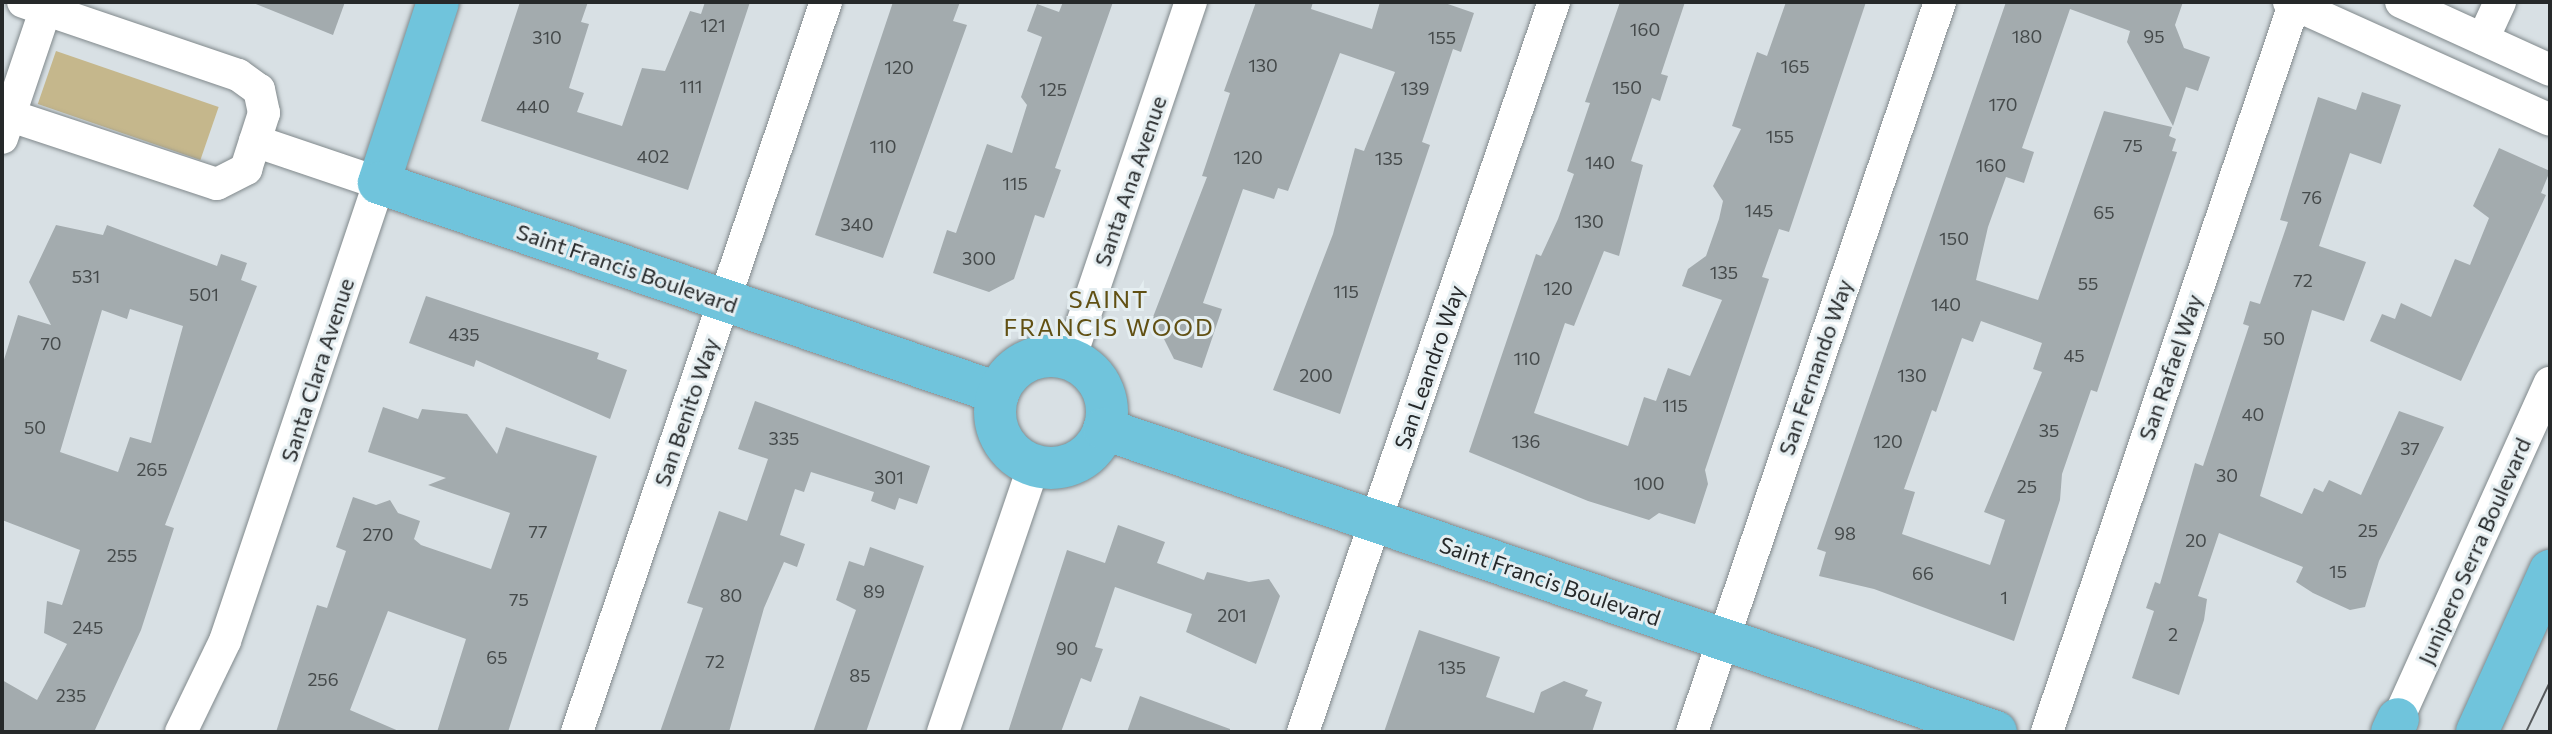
<!DOCTYPE html>
<html>
<head>
<meta charset="utf-8">
<style>
	body { margin:0 }
	#map { position:relative; width:2552px; height:734px; overflow:hidden; background:#d8e0e4; font-family:Commissioner,sans-serif }
	div>[style] { position:absolute }
	.green>* { inset:0; background:#c5b78c; transform-origin:0 0 }
	.building>* { inset:0; background:#a3abae }
	.roads { filter:drop-shadow(0 0 2px #81898c) drop-shadow(0 0 2px #81898c) }
	.minor>* { height:32px; margin:-16px; padding:0 16px; transform-origin:16px; border-radius:16px; background:#fff }
	.major>* { height:42px; margin:-21px; padding:0 21px; transform-origin:21px; border-radius:21px; background:#70c4dc }
	.major>.ring { margin:-21px; padding:0; box-sizing:content-box; background:none; border:42px solid #70c4dc; border-radius:50% }
	.tram>* { height:2px; margin:-1px; padding:0 1px; transform-origin:1px; border-radius:1px; background:#565a5c }
	span { translate:-50% -50%; white-space:nowrap; text-align:center; line-height:1.15; -webkit-text-stroke:6px #e5eef1; paint-order:stroke }
	.number-label { font-size:18px; color:#454a4b }
	.number-label span { -webkit-text-stroke-width:0 }
	.street-label { font-size:22px; color:#26292a }
	.neighbourhood-label { font-size:24px; color:#615013; letter-spacing:2px }
	.frame { position:absolute; inset:0; border:4px solid #26292a; pointer-events:none }
</style>
</head>
<body>
<div id="map">
	<div class="green">
		<div style="left:56px;top:51px;width:172px;height:56px;rotate:19deg"></div>
	</div>
	<div class="building">
		<div style="clip-path:polygon(251px 2px,345px 2px,333px 35px)"></div>
		<div style="clip-path:polygon(520px 2px,588px 2px,581px 22px,589px 24px,569px 88px,584px 93px,577px 112px,622px 126px,642px 68px,665px 71px,690px 11px,701px 14px,705px 2px,750px 2px,688px 190px,481px 121px)"></div>
		<div style="clip-path:polygon(893px 2px,960px 2px,953px 21px,967px 25px,883px 258px,815px 235px)"></div>
		<div style="clip-path:polygon(1063px 2px,1113px 2px,1055px 168px,1061px 170px,1044px 218px,1035px 215px,1014px 279px,989px 292px,933px 273px,947px 230px,956px 233px,987px 144px,1012px 153px,1027px 105px,1021px 97px,1042px 37px,1027px 31px,1037px 4px,1059px 12px)"></div>
		<div style="clip-path:polygon(1256px 2px,1313px 2px,1311px 9px,1372px 29px,1380px 2px,1442px 2px,1474px 13px,1461px 52px,1453px 49px,1422px 142px,1430px 145px,1340px 414px,1273px 390px,1333px 234px,1355px 148px,1364px 151px,1395px 72px,1340px 53px,1288px 191px,1278px 188px,1274px 199px,1243px 189px,1203px 303px,1222px 309px,1202px 368px,1174px 359px,1153px 317px,1207px 177px,1202px 176px,1230px 93px,1224px 91px)"></div>
		<div style="clip-path:polygon(1620px 2px,1685px 2px,1661px 74px,1668px 76px,1660px 101px,1652px 98px,1631px 161px,1643px 165px,1619px 256px,1604px 251px,1574px 326px,1565px 323px,1534px 413px,1628px 446px,1644px 397px,1656px 401px,1668px 368px,1690px 376px,1722px 300px,1682px 286px,1688px 269px,1706px 256px,1719px 219px,1723px 201px,1713px 186px,1741px 129px,1732px 126px,1757px 52px,1767px 56px,1786px 2px,1866px 2px,1789px 232px,1779px 229px,1762px 277px,1769px 279px,1705px 470px,1708px 484px,1695px 524px,1659px 513px,1649px 520px,1588px 501px,1469px 452px,1536px 254px,1541px 256px,1558px 219px,1574px 174px,1567px 171px,1590px 103px,1585px 102px)"></div>
		<div style="clip-path:polygon(evenodd,2006px 2px,2183px 2px,2175px 25px,2184px 48px,2210px 57px,2198px 91px,2186px 87px,2173px 126px,2127px 42px,2130px 31px,2070px 9px,2022px 148px,2034px 152px,2024px 183px,2006px 177px,1988px 227px,1976px 280px,2038px 300px,2104px 111px,2172px 127px,2169px 136px,2176px 139px,2172px 151px,2177px 152px,2097px 392px,2091px 390px,2062px 474px,2060px 500px,2014px 641px,1874px 589px,1819px 576px,1826px 552px,1817px 549px,2006px 2px,1981px 321px,2042px 343px,2033px 369px,2042px 372px,1984px 512px,2005px 520px,1990px 565px,1902px 534px,1915px 492px,1904px 489px,1932px 410px,1936px 412px,1962px 338px,1973px 342px,1981px 321px)"></div>
		<div style="clip-path:polygon(2362px 92px,2401px 105px,2381px 164px,2350px 153px,2319px 246px,2366px 262px,2344px 321px,2312px 310px,2260px 496px,2302px 514px,2314px 488px,2323px 492px,2329px 480px,2361px 495px,2399px 411px,2444px 427px,2379px 561px,2365px 607px,2350px 610px,2313px 593px,2296px 582px,2303px 567px,2219px 533px,2198px 596px,2207px 599px,2204px 620px,2179px 695px,2132px 678px,2154px 611px,2146px 608px,2155px 582px,2160px 584px,2195px 463px,2203px 466px,2249px 326px,2243px 324px,2250px 301px,2260px 304px,2288px 222px,2280px 220px,2318px 97px,2356px 110px)"></div>
		<div style="clip-path:polygon(2499px 148px,2550px 171px,2541px 193px,2546px 195px,2461px 381px,2370px 341px,2382px 314px,2395px 319px,2401px 303px,2431px 317px,2455px 259px,2470px 265px,2489px 218px,2473px 206px)"></div>
		<div style="clip-path:polygon(evenodd,56px 225px,103px 235px,107px 225px,217px 266px,221px 254px,247px 263px,241px 280px,257px 286px,165px 525px,174px 528px,141px 630px,94px 732px,2px 732px,2px 680px,37px 700px,67px 644px,44px 633px,47px 601px,62px 605px,80px 550px,2px 520px,2px 366px,18px 315px,51px 325px,29px 282px,56px 225px,130px 309px,183px 326px,151px 443px,130px 437px,118px 472px,60px 452px,102px 310px,127px 319px,130px 309px)"></div>
		<div style="clip-path:polygon(426px 296px,599px 353px,597px 359px,627px 370px,610px 419px,476px 360px,474px 367px,409px 343px)"></div>
		<div style="clip-path:polygon(755px 401px,930px 466px,917px 504px,899px 498px,895px 510px,871px 501px,874px 492px,811px 472px,804px 492px,795px 489px,780px 535px,805px 544px,797px 567px,784px 562px,764px 608px,729px 732px,660px 732px,703px 608px,687px 603px,719px 511px,747px 521px,768px 459px,738px 449px)"></div>
		<div style="clip-path:polygon(383px 407px,418px 419px,422px 409px,467px 414px,497px 454px,506px 427px,597px 456px,508px 732px,437px 732px,466px 639px,388px 611px,350px 710px,401px 732px,276px 732px,317px 605px,327px 608px,346px 551px,336px 547px,353px 497px,376px 505px,390px 500px,398px 513px,420px 521px,414px 539px,421px 545px,491px 569px,510px 513px,428px 485px,446px 478px,368px 452px)"></div>
		<div style="clip-path:polygon(1118px 525px,1165px 542px,1157px 563px,1204px 580px,1207px 572px,1249px 582px,1269px 579px,1280px 596px,1256px 664px,1186px 632px,1192px 614px,1115px 587px,1095px 647px,1103px 649px,1091px 682px,1081px 678px,1061px 732px,1008px 732px,1067px 550px,1105px 563px)"></div>
		<div style="clip-path:polygon(870px 547px,924px 566px,866px 732px,813px 732px,856px 610px,836px 600px,849px 561px,864px 566px)"></div>
		<div style="clip-path:polygon(1419px 630px,1500px 657px,1486px 697px,1534px 713px,1541px 692px,1564px 681px,1588px 690px,1585px 696px,1602px 702px,1592px 732px,1384px 732px)"></div>
		<div style="clip-path:polygon(1140px 696px,1230px 729px,1230px 732px,1127px 732px)"></div>
	</div>
	<div class="roads">
		<div class="minor">
			<div style="left:2289px;top:2px;width:286px;rotate:24.3deg"></div>
			<div style="left:2401px;top:2px;width:164px;rotate:24.5deg"></div>
			<div style="left:2483px;top:39px;width:41px;rotate:-65.3deg"></div>
			<div style="left:2px;top:113px;width:226px;rotate:18.3deg"></div>
			<div style="left:217px;top:184px;width:33px;rotate:-27deg"></div>
			<div style="left:246px;top:169px;width:59px;rotate:-72.2deg"></div>
			<div style="left:264px;top:113px;width:24px;rotate:-102deg"></div>
			<div style="left:259px;top:90px;width:26px;rotate:-144deg"></div>
			<div style="left:238px;top:75px;width:227px;rotate:-161.2deg"></div>
			<div style="left:2px;top:138px;width:144px;rotate:-71.3deg"></div>
			<div style="left:1070px;top:359px;width:377px;rotate:-71.3deg"></div>
			<div style="left:2398px;top:719px;width:369px;rotate:-65.7deg"></div>
			<div style="left:181px;top:732px;width:101px;rotate:-64.2deg"></div>
			<div style="left:225px;top:641px;width:483px;rotate:-71.4deg"></div>
			<div style="left:379px;top:183px;width:131px;rotate:-161.3deg"></div>
			<div style="left:577px;top:732px;width:771px;rotate:-71.17deg"></div>
			<div style="left:943px;top:732px;width:282px;rotate:-71.2deg"></div>
			<div style="left:1303px;top:732px;width:772px;rotate:-71.03deg"></div>
			<div style="left:1692px;top:732px;width:771px;rotate:-71.24deg"></div>
			<div style="left:2047px;top:732px;width:771px;rotate:-71.24deg"></div>
		</div>
		<div class="major">
			<div style="left:438px;top:2px;width:190px;rotate:108.1deg"></div>
			<div style="left:379px;top:183px;width:654px;rotate:18.74deg"></div>
			<div class="ring" style="left:995px;top:356px;width:70px;height:70px"></div>
			<div style="left:1104px;top:429px;width:942px;rotate:18.76deg"></div>
			<div style="left:2392px;top:732px;width:14px;rotate:-65deg"></div>
			<div style="left:2477px;top:732px;width:177px;rotate:-65.6deg"></div>
		</div>
	</div>
	<div class="tram">
		<div style="left:2526px;top:732px;width:55px;rotate:-64.4deg"></div>
	</div>
	<div class="number-label">
		<span style="left:713px;top:25px">121</span>
		<span style="left:1645px;top:29px">160</span>
		<span style="left:2027px;top:36px">180</span>
		<span style="left:2154px;top:36px">95</span>
		<span style="left:547px;top:37px">310</span>
		<span style="left:1442px;top:37px">155</span>
		<span style="left:1263px;top:65px">130</span>
		<span style="left:1795px;top:66px">165</span>
		<span style="left:899px;top:67px">120</span>
		<span style="left:691px;top:86px">111</span>
		<span style="left:1627px;top:87px">150</span>
		<span style="left:1415px;top:88px">139</span>
		<span style="left:1053px;top:89px">125</span>
		<span style="left:2003px;top:104px">170</span>
		<span style="left:533px;top:106px">440</span>
		<span style="left:1780px;top:136px">155</span>
		<span style="left:2133px;top:145px">75</span>
		<span style="left:883px;top:146px">110</span>
		<span style="left:653px;top:156px">402</span>
		<span style="left:1248px;top:157px">120</span>
		<span style="left:1389px;top:158px">135</span>
		<span style="left:1600px;top:162px">140</span>
		<span style="left:1991px;top:165px">160</span>
		<span style="left:1015px;top:183px">115</span>
		<span style="left:2312px;top:197px">76</span>
		<span style="left:1759px;top:210px">145</span>
		<span style="left:2104px;top:212px">65</span>
		<span style="left:1589px;top:221px">130</span>
		<span style="left:857px;top:224px">340</span>
		<span style="left:1954px;top:238px">150</span>
		<span style="left:979px;top:258px">300</span>
		<span style="left:1724px;top:272px">135</span>
		<span style="left:86px;top:276px">531</span>
		<span style="left:2303px;top:280px">72</span>
		<span style="left:2088px;top:283px">55</span>
		<span style="left:1558px;top:288px">120</span>
		<span style="left:1346px;top:291px">115</span>
		<span style="left:204px;top:294px">501</span>
		<span style="left:1946px;top:304px">140</span>
		<span style="left:464px;top:334px">435</span>
		<span style="left:2274px;top:338px">50</span>
		<span style="left:51px;top:343px">70</span>
		<span style="left:2074px;top:355px">45</span>
		<span style="left:1527px;top:358px">110</span>
		<span style="left:1316px;top:375px">200</span>
		<span style="left:1912px;top:375px">130</span>
		<span style="left:1675px;top:405px">115</span>
		<span style="left:2253px;top:414px">40</span>
		<span style="left:35px;top:427px">50</span>
		<span style="left:2049px;top:430px">35</span>
		<span style="left:784px;top:438px">335</span>
		<span style="left:1526px;top:441px">136</span>
		<span style="left:1888px;top:441px">120</span>
		<span style="left:2410px;top:448px">37</span>
		<span style="left:152px;top:469px">265</span>
		<span style="left:2227px;top:475px">30</span>
		<span style="left:889px;top:477px">301</span>
		<span style="left:1649px;top:483px">100</span>
		<span style="left:2027px;top:486px">25</span>
		<span style="left:2368px;top:530px">25</span>
		<span style="left:538px;top:531px">77</span>
		<span style="left:1845px;top:533px">98</span>
		<span style="left:378px;top:534px">270</span>
		<span style="left:2196px;top:540px">20</span>
		<span style="left:122px;top:555px">255</span>
		<span style="left:2338px;top:571px">15</span>
		<span style="left:1923px;top:573px">66</span>
		<span style="left:874px;top:591px">89</span>
		<span style="left:731px;top:595px">80</span>
		<span style="left:2004px;top:597px">1</span>
		<span style="left:519px;top:599px">75</span>
		<span style="left:1232px;top:615px">201</span>
		<span style="left:88px;top:627px">245</span>
		<span style="left:2173px;top:634px">2</span>
		<span style="left:1067px;top:648px">90</span>
		<span style="left:497px;top:657px">65</span>
		<span style="left:715px;top:661px">72</span>
		<span style="left:1452px;top:667px">135</span>
		<span style="left:860px;top:675px">85</span>
		<span style="left:323px;top:679px">256</span>
		<span style="left:71px;top:695px">235</span>
	</div>
	<div class="street-label">
		<span style="left:1130px;top:181px;rotate:-71deg">Santa Ana Avenue</span>
		<span style="left:627px;top:268px;rotate:19deg">Saint Francis Boulevard</span>
		<span style="left:1429px;top:367px;rotate:-71deg">San Leandro Way</span>
		<span style="left:1815px;top:367px;rotate:-71deg">San Fernando Way</span>
		<span style="left:2170px;top:367px;rotate:-71deg">San Rafael Way</span>
		<span style="left:317px;top:370px;rotate:-72deg">Santa Clara Avenue</span>
		<span style="left:686px;top:412px;rotate:-71deg">San Benito Way</span>
		<span style="left:2474px;top:551px;rotate:-66deg">Junipero Serra Boulevard</span>
		<span style="left:1550px;top:581px;rotate:19deg">Saint Francis Boulevard</span>
	</div>
	<div class="neighbourhood-label">
		<span style="left:1109px;top:313px">SAINT<br>FRANCIS WOOD</span>
	</div>
	<div class="frame"></div>
</div>
</body>
</html>
